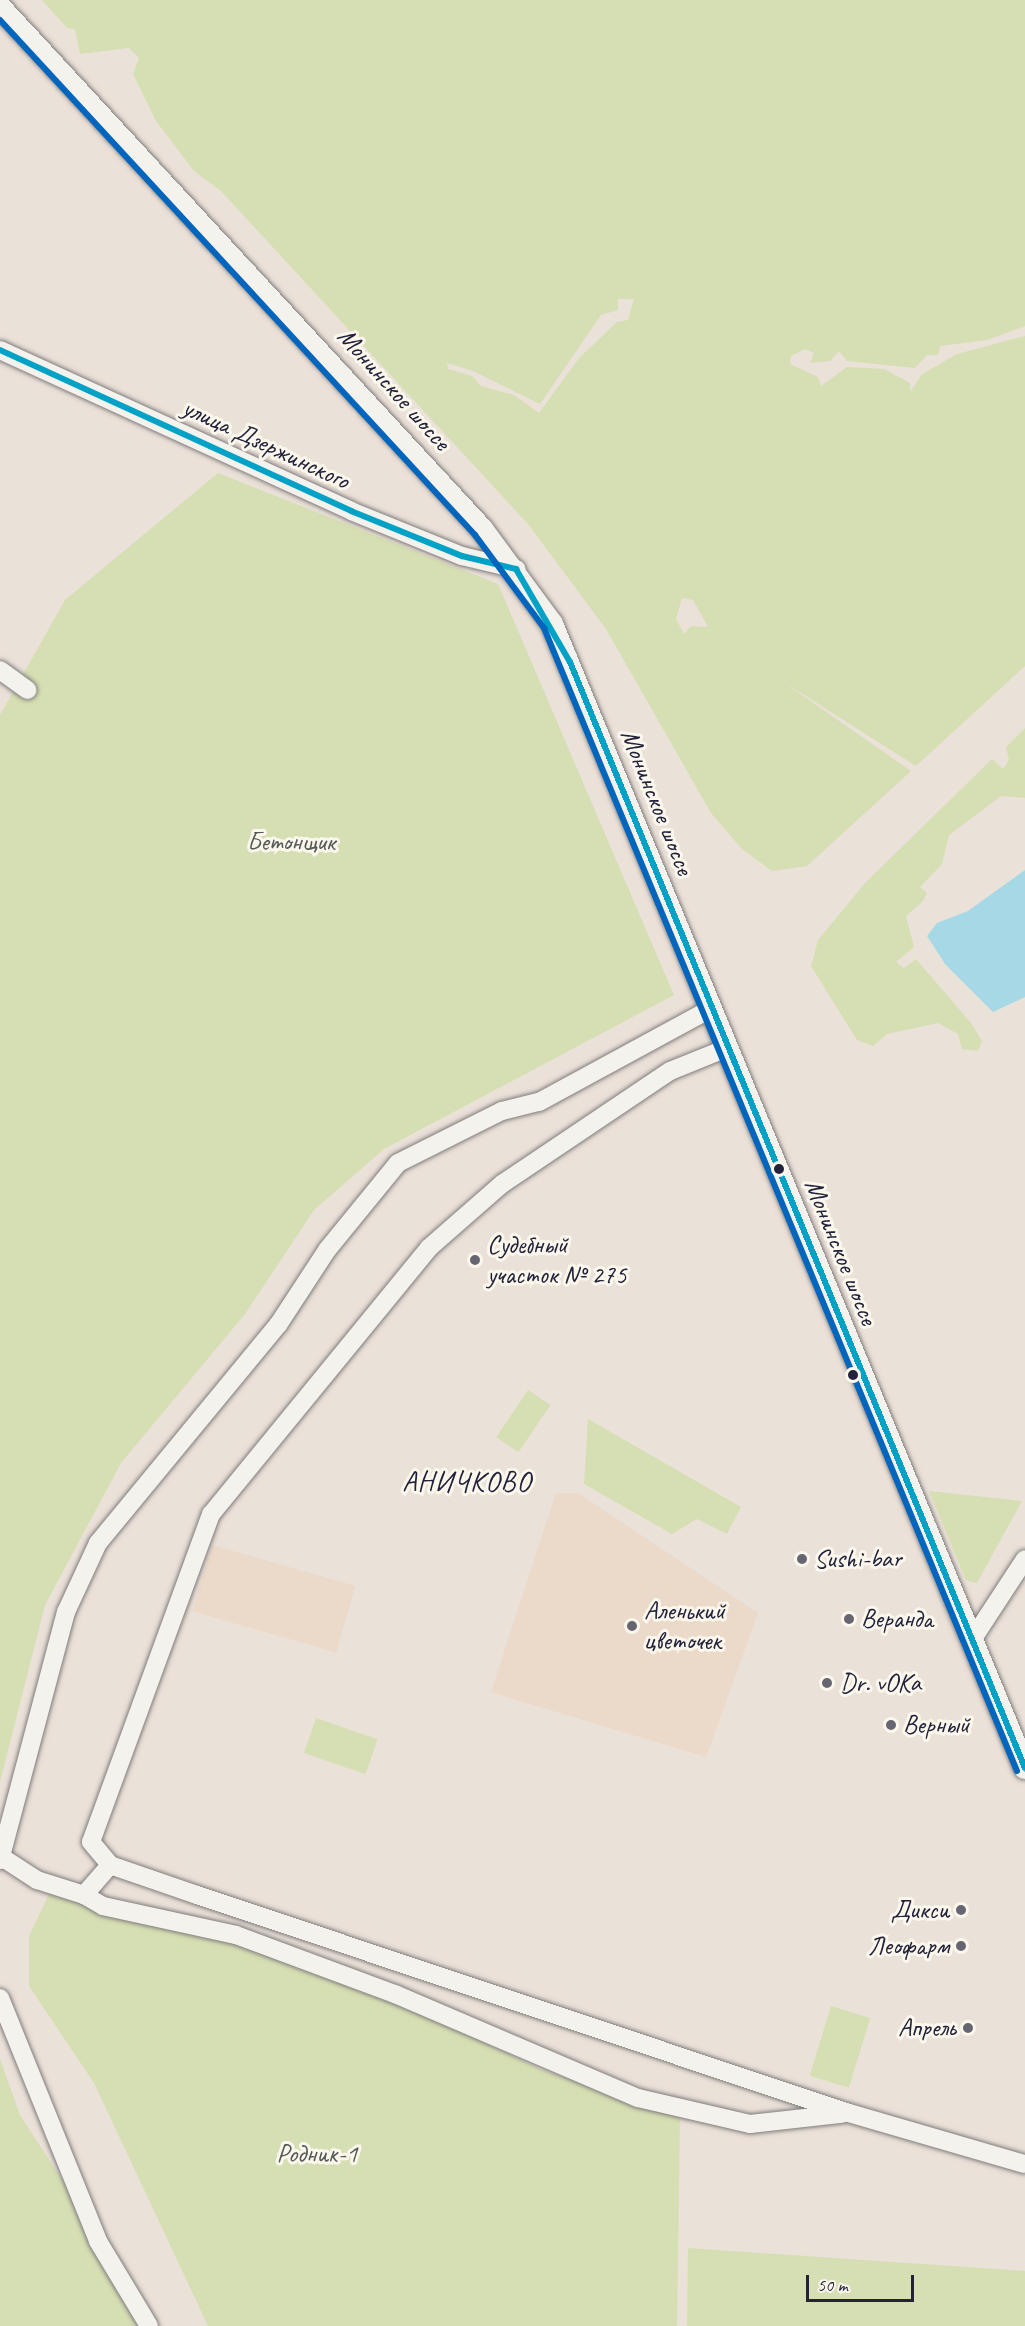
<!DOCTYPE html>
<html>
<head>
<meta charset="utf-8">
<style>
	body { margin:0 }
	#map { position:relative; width:1025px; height:2326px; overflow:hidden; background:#eae1d8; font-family:Caveat,sans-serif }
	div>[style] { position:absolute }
	.built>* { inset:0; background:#ebd9c9; transform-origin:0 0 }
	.green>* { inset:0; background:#d6dfb3; transform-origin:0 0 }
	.water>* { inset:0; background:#a6d9e5 }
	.roads { filter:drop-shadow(0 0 2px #807c7d) drop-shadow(0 0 2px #807c7d) }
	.minor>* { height:18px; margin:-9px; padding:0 9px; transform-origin:9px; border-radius:9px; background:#f4f2ed }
	.major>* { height:22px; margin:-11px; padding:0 11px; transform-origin:11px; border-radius:11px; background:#f4f2ed }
	.bus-1>* { height:6px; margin:-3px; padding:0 3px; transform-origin:3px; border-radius:3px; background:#02a2c7 }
	.bus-2>* { height:6px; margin:-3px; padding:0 3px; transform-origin:3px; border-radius:3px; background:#0065bd }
	.dots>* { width:16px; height:16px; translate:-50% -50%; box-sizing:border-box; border:3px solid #fbf7ec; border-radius:50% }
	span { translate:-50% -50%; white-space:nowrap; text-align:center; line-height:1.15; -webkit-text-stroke:6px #fbf7ec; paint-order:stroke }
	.street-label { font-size:26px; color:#22223b }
	.park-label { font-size:26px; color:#535a56 }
	.poi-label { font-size:26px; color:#22223b }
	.left { translate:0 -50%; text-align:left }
	.right { translate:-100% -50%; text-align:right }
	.quarter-label { font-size:28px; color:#22223b; letter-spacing:1.5px }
	.scale { position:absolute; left:806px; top:2275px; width:108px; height:27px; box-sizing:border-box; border:3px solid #22223b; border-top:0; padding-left:8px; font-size:18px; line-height:21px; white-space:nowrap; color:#22223b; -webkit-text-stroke:4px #fbf7ec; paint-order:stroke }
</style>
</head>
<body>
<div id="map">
	<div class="built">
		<div style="clip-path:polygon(556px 1493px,578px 1493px,758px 1613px,706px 1757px,491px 1692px)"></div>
		<div style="left:212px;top:1545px;width:149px;height:69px;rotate:16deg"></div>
	</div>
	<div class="green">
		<div style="clip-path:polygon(evenodd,42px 0,1025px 0,1025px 326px,987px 340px,940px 346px,938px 355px,927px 355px,915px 368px,847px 361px,839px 351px,830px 361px,810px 363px,814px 353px,805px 349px,791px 356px,790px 364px,818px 377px,821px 386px,847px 367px,884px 369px,910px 383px,910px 392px,922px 374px,957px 354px,1025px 336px,1025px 666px,916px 766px,782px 681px,911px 771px,807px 866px,772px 871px,742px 849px,711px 813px,606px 629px,528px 524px,221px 191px,194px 171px,156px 121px,133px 74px,139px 58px,129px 48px,80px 54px,75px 29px,67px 28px,42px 0,618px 299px,634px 299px,628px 320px,617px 322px,579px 358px,539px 413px,514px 395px,481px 386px,472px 376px,448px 369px,447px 363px,473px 371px,540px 404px,601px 315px,618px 310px,618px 299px,42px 0,682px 598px,693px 600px,708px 627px,691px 626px,684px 634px,676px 619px,682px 598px)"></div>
		<div style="clip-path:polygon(218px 473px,498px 584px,674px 995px,384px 1149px,314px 1210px,245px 1314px,121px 1463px,45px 1605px,0 1782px,0 715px,65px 600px)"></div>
		<div style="clip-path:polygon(1025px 728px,1025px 798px,1001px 796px,949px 835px,942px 864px,920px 887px,927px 893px,923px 901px,906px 916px,914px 947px,896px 962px,904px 968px,916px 959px,971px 1023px,982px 1041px,978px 1051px,962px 1049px,958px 1034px,938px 1023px,887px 1034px,873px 1046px,857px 1040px,811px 966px,818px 940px,866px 882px,992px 759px,1003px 769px,1009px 760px,1006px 747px)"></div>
		<div style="left:528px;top:1390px;width:27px;height:57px;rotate:34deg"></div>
		<div style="clip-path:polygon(588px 1419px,741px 1507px,727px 1534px,697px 1519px,672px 1534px,584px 1484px)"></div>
		<div style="clip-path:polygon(929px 1491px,1022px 1501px,977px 1583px,966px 1580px)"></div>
		<div style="left:316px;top:1718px;width:65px;height:37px;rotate:19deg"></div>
		<div style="clip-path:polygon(50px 1892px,271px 1942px,542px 2070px,680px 2116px,677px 2326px,208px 2326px,94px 2083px,29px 1986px,29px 1936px)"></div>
		<div style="left:831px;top:2006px;width:41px;height:73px;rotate:17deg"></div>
		<div style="clip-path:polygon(0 2059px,20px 2115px,157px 2326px,0 2326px)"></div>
		<div style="clip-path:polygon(688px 2248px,1025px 2271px,1025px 2326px,687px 2326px)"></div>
	</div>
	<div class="water">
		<div style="clip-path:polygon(1025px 870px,1025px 997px,993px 1012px,945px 964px,927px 936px,937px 923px,968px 911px)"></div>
	</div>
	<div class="roads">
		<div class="minor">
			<div style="left:0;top:350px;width:386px;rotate:24.6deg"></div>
			<div style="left:351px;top:511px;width:120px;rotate:22.1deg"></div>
			<div style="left:462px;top:556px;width:56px;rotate:13.5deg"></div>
			<div style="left:0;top:670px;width:34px;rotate:36deg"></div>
			<div style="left:727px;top:1048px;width:61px;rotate:158deg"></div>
			<div style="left:670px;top:1071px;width:202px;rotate:146.1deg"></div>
			<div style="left:502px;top:1184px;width:97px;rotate:138.8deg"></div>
			<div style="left:429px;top:1248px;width:344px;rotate:129.3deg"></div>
			<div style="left:211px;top:1514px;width:349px;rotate:110.1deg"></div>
			<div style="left:91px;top:1842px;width:30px;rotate:50deg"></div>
			<div style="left:110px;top:1865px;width:92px;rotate:19deg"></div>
			<div style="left:197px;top:1895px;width:687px;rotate:18.49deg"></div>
			<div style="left:849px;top:2113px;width:183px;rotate:16.2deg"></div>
			<div style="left:974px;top:1637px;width:93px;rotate:-56.8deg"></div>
			<div style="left:0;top:1856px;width:44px;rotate:33deg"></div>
			<div style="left:37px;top:1880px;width:49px;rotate:17.7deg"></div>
			<div style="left:84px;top:1895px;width:40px;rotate:-49deg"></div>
			<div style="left:0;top:1860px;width:257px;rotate:-75.1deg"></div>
			<div style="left:66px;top:1612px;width:76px;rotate:-65.1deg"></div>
			<div style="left:98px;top:1543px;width:283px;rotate:-50.5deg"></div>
			<div style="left:278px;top:1325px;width:90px;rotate:-56.8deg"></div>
			<div style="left:327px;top:1250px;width:112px;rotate:-50.8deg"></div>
			<div style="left:398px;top:1163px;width:116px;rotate:-26.6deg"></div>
			<div style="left:502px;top:1111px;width:38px;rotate:-14deg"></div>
			<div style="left:539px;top:1102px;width:195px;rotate:-28.5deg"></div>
			<div style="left:84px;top:1895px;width:22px;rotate:30deg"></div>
			<div style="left:103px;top:1906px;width:136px;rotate:12.3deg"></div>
			<div style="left:236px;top:1935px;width:170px;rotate:20.4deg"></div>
			<div style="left:395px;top:1994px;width:264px;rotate:23.2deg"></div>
			<div style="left:638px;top:2098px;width:115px;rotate:13.1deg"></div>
			<div style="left:750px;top:2124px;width:92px;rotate:-6.3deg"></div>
			<div style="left:0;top:1998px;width:262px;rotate:68deg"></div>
			<div style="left:98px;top:2241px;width:99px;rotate:59deg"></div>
		</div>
		<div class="major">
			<div style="left:0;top:7px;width:710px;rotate:47.28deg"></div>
			<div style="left:482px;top:529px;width:118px;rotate:53.6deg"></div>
			<div style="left:552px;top:624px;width:1238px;rotate:67.54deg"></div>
		</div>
	</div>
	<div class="bus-1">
		<div style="left:0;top:350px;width:386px;rotate:24.6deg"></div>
		<div style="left:351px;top:511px;width:120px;rotate:22.1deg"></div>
		<div style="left:462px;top:556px;width:56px;rotate:13.5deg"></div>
		<div style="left:516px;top:569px;width:108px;rotate:59.9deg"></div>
		<div style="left:570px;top:662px;width:1196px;rotate:67.64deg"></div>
	</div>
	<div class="bus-2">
		<div style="left:0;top:20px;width:701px;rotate:47.31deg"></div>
		<div style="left:475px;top:535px;width:116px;rotate:53.4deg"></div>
		<div style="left:544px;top:628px;width:1237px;rotate:67.52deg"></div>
	</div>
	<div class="dots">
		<div style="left:779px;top:1169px;background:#22223b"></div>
		<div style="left:475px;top:1260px;background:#686572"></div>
		<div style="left:853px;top:1375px;background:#22223b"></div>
		<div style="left:802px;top:1559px;background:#686572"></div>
		<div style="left:849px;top:1619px;background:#686572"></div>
		<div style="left:632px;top:1626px;background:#686572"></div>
		<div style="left:827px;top:1683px;background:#686572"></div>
		<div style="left:891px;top:1725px;background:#686572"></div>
		<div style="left:961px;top:1910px;background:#686572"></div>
		<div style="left:961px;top:1946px;background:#686572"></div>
		<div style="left:968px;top:2028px;background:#686572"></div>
	</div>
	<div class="street-label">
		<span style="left:394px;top:389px;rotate:48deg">Монинское шоссе</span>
		<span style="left:266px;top:444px;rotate:25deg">улица Дзержинского</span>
		<span style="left:657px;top:802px;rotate:68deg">Монинское шоссе</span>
		<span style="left:841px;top:1252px;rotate:68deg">Монинское шоссе</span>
	</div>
	<div class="park-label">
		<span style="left:291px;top:842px">Бетонщик</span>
		<span style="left:317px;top:2154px">Родник-1</span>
	</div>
	<div class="poi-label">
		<span class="left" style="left:487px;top:1260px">Судебный<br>участок № 275</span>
		<span class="left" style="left:814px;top:1559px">Sushi-bar</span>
		<span class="left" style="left:644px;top:1626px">Аленький<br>цветочек</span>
		<span class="left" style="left:861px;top:1619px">Веранда</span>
		<span class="left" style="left:840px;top:1683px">Dr. vOKa</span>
		<span class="left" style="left:903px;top:1725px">Верный</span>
		<span class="right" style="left:949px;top:1910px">Дикси</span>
		<span class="right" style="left:949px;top:1946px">Леофарм</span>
		<span class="right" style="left:956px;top:2028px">Апрель</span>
	</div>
	<div class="quarter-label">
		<span style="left:467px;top:1482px">АНИЧКОВО</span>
	</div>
	<div class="scale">50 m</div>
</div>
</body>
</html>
